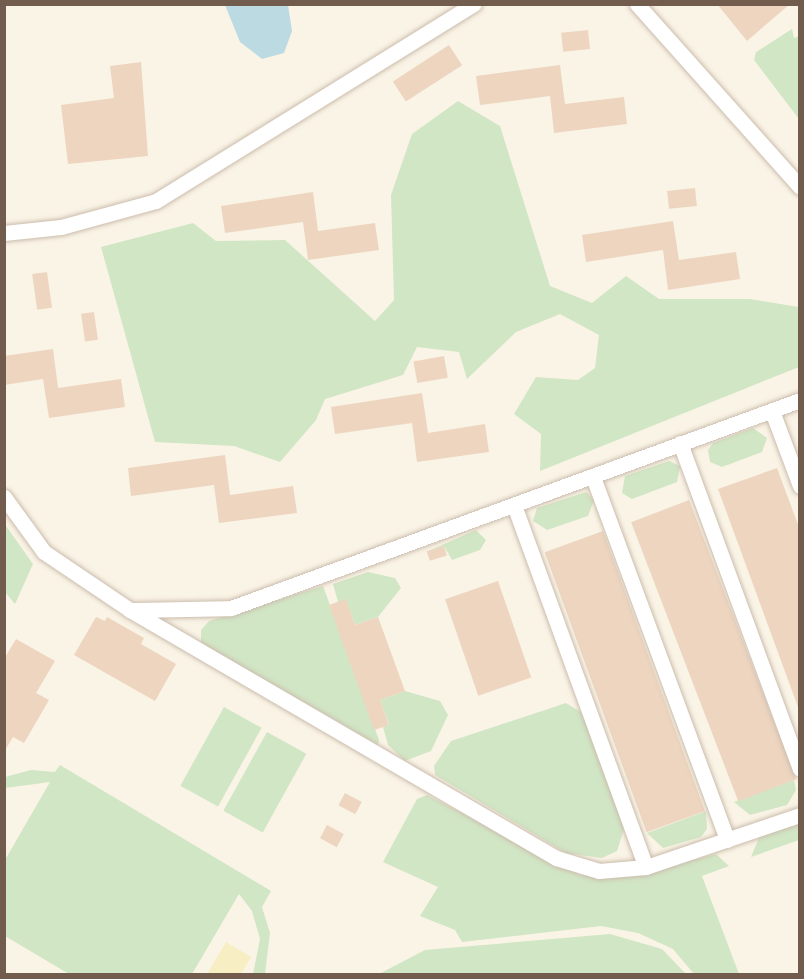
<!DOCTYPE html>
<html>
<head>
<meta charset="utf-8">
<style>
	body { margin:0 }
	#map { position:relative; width:804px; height:979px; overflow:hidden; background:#faf4e6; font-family:Lato,sans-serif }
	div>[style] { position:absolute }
	.green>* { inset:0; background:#d1e6c5; transform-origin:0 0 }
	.sand>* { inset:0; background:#f7eec3 }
	.water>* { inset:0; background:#bcdae2 }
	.building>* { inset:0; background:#edd5c0; transform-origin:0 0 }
	.roads { filter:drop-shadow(0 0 2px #cbbcad) drop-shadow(0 0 2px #cbbcad) }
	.street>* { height:15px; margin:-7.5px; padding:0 7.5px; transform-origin:7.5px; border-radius:7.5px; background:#fff }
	span { translate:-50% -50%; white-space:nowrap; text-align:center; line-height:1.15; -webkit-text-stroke:4.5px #fdf7ec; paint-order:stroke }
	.frame { position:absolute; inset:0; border:6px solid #715c4d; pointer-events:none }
</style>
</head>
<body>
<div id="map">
	<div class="green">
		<div style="clip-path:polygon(792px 29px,794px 38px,799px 36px,799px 119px,754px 60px,756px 52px)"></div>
		<div style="clip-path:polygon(458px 101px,500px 126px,550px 286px,592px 303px,626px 276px,659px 299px,750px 299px,799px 307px,799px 367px,540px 471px,541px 434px,514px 414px,536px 377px,578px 380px,595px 368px,599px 335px,560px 314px,516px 332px,467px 379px,459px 352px,417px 347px,403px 375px,325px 399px,316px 420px,280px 462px,234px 446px,155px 442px,101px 247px,193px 223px,216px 241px,285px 240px,375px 321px,394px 300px,391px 195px,412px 134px)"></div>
		<div style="clip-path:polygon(753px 428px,767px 438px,762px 452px,722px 467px,710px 462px,708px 450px,713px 443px)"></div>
		<div style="clip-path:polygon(669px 461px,680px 466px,677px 482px,632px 499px,622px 493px,625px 476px)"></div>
		<div style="clip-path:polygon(586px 492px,594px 500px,588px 516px,547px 530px,533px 521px,537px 508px)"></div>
		<div style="clip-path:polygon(4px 523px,33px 564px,15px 604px,5px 592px)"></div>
		<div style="clip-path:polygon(476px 530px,486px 540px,480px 550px,452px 560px,444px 546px,426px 552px)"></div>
		<div style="clip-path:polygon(368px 572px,395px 578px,401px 588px,378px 617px,355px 625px,346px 600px,338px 602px,333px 584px)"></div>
		<div style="clip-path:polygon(323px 586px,379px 740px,378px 745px,201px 643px,201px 630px,209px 621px)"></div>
		<div style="clip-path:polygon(405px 691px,440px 701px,448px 715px,431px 751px,405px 761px,388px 745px,383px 727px,389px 724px,380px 700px)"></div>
		<div style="clip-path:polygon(566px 703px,584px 714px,625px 826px,617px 851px,602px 858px,566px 853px,435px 775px,434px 766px,451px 741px)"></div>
		<div style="left:224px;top:707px;width:43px;height:90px;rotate:29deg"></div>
		<div style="left:267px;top:732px;width:45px;height:90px;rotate:29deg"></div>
		<div style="clip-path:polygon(60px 765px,271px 891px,262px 907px,270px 933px,265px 974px,253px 974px,260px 939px,252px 911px,239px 894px,192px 974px,69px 974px,5px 936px,5px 860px,50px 782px,5px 788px,5px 777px,31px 770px,55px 772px)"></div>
		<div style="clip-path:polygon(794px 780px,796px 790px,787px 805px,750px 815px,734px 802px)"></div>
		<div style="clip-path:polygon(427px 795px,580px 875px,631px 876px,716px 854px,729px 866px,702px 876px,739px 974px,694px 974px,673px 949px,638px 933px,601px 926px,462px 942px,455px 930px,420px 916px,438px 887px,383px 862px,417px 799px)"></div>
		<div style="clip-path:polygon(706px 811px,707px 829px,701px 837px,663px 848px,647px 833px)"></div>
		<div style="clip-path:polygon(799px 822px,799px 840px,751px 857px,761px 833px)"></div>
		<div style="clip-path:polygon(610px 934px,662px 949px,686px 974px,379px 974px,425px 950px)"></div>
	</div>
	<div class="sand">
		<div style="clip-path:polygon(226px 942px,251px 957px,241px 974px,207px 974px)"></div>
	</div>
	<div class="water">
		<div style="clip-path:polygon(225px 5px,288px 5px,292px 31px,284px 53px,262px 59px,240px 42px)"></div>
	</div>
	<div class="building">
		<div style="clip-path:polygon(717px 4px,790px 4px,747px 41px)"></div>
		<div style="left:588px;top:30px;width:19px;height:27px;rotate:84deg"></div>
		<div style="left:449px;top:45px;width:24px;height:67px;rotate:57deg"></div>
		<div style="clip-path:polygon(141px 62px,148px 156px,68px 164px,61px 105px,114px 98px,110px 66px)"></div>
		<div style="clip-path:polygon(560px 65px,565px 104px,624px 97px,627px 124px,554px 133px,550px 96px,480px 105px,476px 76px)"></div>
		<div style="left:695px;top:188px;width:18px;height:28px;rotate:84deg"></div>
		<div style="clip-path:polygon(313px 192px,318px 231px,375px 223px,379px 250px,308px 260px,303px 222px,225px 233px,221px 206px)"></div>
		<div style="clip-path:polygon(673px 221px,679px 260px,736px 252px,740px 279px,668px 290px,663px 250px,586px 262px,582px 235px)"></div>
		<div style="left:47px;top:272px;width:36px;height:15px;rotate:82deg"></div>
		<div style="left:94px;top:312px;width:28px;height:13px;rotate:82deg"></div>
		<div style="clip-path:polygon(53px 349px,58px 388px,121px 379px,125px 407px,49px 418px,43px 379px,4px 385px,4px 356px)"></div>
		<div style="left:444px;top:356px;width:22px;height:31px;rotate:80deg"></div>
		<div style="clip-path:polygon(422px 393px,428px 433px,485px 424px,489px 452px,417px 462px,412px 423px,335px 434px,331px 407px)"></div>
		<div style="clip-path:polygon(225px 455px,230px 495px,293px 486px,297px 513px,219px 523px,214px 485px,131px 496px,128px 468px)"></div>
		<div style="clip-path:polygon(777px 468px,800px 530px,798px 707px,718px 489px)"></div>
		<div style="left:689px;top:500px;width:299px;height:62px;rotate:69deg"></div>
		<div style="left:603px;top:531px;width:298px;height:62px;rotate:70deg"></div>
		<div style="left:444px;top:546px;width:10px;height:18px;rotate:73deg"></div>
		<div style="left:498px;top:581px;width:102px;height:56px;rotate:71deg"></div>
		<div style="clip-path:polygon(346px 599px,355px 625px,378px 617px,405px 691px,380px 700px,389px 725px,374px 730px,329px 605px)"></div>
		<div style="clip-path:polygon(96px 617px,105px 621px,107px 617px,144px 638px,141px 644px,176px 664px,155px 701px,74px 655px)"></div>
		<div style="clip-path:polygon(16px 639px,55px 661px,36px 693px,49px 700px,24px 743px,13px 737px,4px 752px,4px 659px)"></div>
		<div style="left:345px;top:793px;width:19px;height:14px;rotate:28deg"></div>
		<div style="left:327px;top:825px;width:19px;height:15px;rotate:28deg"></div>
	</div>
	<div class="roads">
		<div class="street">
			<div style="left:637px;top:4px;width:245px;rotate:48.3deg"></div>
			<div style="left:4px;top:233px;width:57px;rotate:-6deg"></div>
			<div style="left:61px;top:227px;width:98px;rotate:-15.3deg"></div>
			<div style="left:156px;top:201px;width:374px;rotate:-31.8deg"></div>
			<div style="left:772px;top:411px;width:80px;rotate:69.5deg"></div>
			<div style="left:680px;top:443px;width:347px;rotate:69.8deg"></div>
			<div style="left:593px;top:477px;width:387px;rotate:69.7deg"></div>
			<div style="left:4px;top:497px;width:68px;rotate:54deg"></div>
			<div style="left:44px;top:552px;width:104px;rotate:34deg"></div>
			<div style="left:130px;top:610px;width:101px;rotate:-1.1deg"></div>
			<div style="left:231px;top:608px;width:606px;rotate:-20.08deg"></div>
			<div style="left:514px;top:505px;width:385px;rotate:70deg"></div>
			<div style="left:130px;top:610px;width:493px;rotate:30.2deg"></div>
			<div style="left:556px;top:858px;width:45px;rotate:16.8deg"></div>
			<div style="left:599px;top:871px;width:47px;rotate:-4.9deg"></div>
			<div style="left:646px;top:867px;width:163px;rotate:-18.7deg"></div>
		</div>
	</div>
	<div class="frame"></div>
</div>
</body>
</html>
